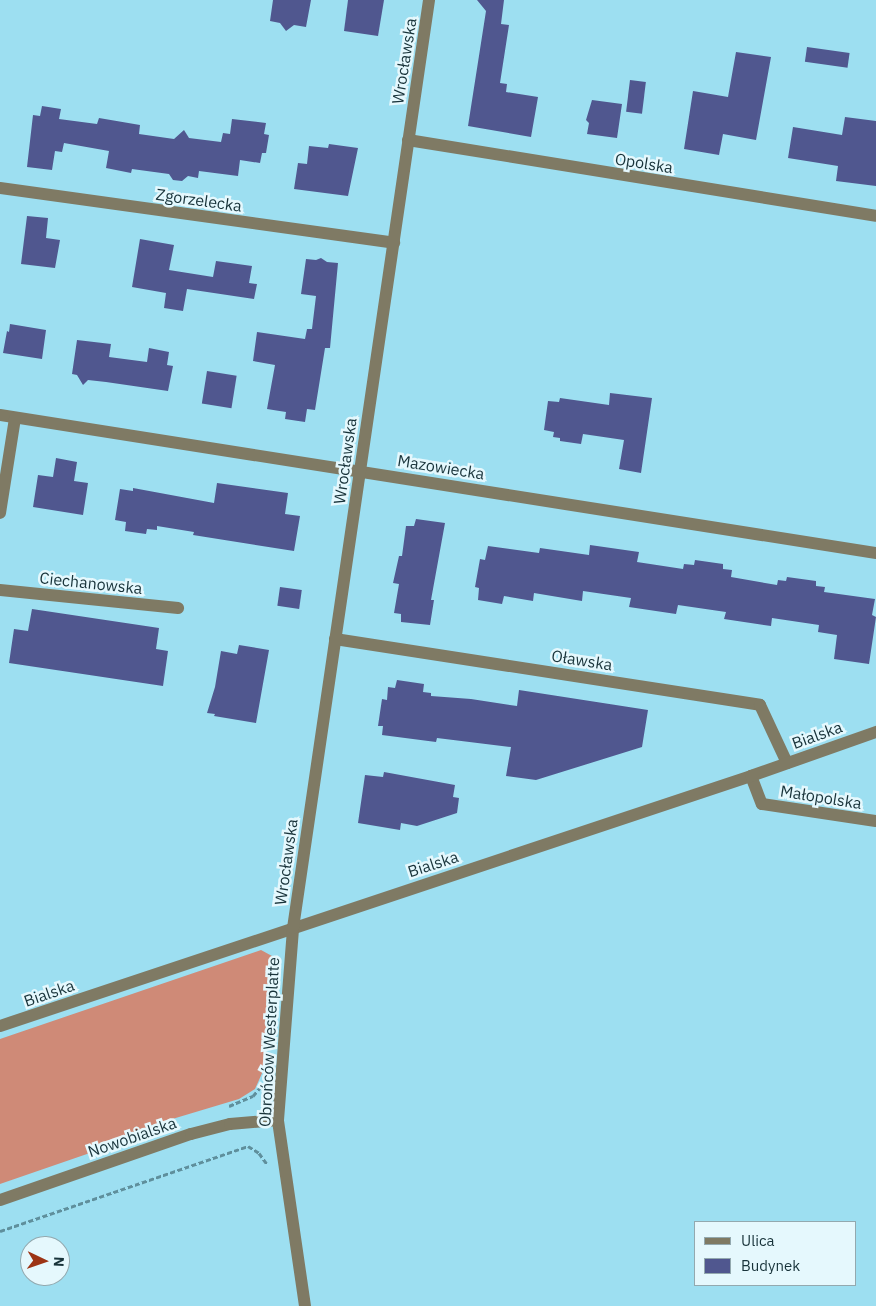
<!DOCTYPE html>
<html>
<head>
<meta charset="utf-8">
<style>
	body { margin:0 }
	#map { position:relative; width:876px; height:1306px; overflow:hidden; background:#9ddff1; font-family:"IBM Plex Sans",sans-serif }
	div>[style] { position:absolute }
	.forest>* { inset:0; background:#cf8a77 }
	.building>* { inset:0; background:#50578f; transform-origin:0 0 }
	.path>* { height:3px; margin-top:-1.5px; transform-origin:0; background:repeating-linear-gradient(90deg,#5f8f9c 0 5px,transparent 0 7.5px) }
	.minor>* { height:12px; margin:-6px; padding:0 6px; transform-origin:6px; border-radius:6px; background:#7f7a64 }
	span { translate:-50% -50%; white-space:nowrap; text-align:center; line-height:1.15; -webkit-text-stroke:5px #e5f8fd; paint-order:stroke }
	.street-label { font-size:16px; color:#18333a }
	.legend { position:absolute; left:694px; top:1221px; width:162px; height:65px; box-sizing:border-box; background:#e5f8fd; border:1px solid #93a9af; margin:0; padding:6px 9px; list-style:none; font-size:15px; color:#18333a }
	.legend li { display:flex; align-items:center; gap:10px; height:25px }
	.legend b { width:25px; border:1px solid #93a9af }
	.north { position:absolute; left:20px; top:1236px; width:50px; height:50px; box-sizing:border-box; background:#e5f8fd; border:1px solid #93a9af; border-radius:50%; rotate:93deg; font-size:14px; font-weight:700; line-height:20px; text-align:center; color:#18333a }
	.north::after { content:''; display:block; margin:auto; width:18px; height:22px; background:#9c3415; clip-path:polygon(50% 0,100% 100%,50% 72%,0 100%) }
</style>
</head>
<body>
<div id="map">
	<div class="forest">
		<div style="clip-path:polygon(261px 950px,272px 956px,263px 1071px,255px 1089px,239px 1099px,149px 1126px,145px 1134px,0 1184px,0 1039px)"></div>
	</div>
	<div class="building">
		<div style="clip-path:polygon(273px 0,311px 0,306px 27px,294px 25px,286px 31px,280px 23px,270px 21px)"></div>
		<div style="clip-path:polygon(348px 0,384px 0,378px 36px,344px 31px)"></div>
		<div style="clip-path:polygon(477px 0,504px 0,501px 24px,509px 25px,500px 83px,507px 84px,506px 92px,538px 97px,531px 137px,468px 126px,486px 11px)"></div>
		<div style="left:807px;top:47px;width:43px;height:15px;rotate:8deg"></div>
		<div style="clip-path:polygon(736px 52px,771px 57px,756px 140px,723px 134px,719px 155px,684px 149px,693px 91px,728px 97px)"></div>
		<div style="left:630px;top:80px;width:16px;height:32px;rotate:7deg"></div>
		<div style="clip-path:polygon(592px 100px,622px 104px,617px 138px,587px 134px,589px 123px,586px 120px)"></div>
		<div style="clip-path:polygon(42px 106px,61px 109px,59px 119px,97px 124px,99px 118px,140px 125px,139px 134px,174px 139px,184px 130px,189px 138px,221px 142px,223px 133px,230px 134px,232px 119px,266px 123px,264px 134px,269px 135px,266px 153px,262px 153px,260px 163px,240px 160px,238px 176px,199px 171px,198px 178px,188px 176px,182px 181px,173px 180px,169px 174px,132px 169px,131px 173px,106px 168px,109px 151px,64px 143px,62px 152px,55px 151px,52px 170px,27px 167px,33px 115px,40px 116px)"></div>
		<div style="clip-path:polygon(845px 117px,876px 121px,876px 186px,836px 181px,838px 166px,788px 158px,793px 127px,842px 135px)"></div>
		<div style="clip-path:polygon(329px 144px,358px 148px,348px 196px,294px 189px,298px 163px,307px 164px,309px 146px,328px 148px)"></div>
		<div style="clip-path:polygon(27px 216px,48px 218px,46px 238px,60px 240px,55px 268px,21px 264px)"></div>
		<div style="clip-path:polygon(140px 239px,174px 245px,169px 270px,213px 277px,216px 261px,252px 266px,249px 283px,257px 284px,254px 299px,187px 289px,183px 311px,164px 308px,166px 293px,132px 287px)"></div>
		<div style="clip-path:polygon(321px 258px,327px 262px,338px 263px,330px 348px,325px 348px,315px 410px,307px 409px,305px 422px,285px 419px,286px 412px,267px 409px,275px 365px,253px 361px,257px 332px,305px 339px,307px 329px,312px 329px,316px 296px,301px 294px,306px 259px,316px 260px)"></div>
		<div style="clip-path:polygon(10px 324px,46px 330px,42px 359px,3px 353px,7px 331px,9px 332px)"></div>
		<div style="clip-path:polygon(77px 340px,111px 344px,109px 357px,147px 362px,149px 348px,169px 352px,167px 365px,173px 366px,168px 391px,106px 382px,88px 380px,83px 385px,77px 375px,72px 374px)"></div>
		<div style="left:207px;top:371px;width:30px;height:33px;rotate:9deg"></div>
		<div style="clip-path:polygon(610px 393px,652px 398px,641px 473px,619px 469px,624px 440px,583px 434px,581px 444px,560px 441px,560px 438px,553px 437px,554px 432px,544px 430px,548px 401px,559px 402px,560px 398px,609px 405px)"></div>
		<div style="clip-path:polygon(56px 458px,77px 462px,74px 481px,88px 483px,83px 515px,33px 507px,38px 475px,53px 477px)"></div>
		<div style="clip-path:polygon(217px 483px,288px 493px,285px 514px,300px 516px,294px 551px,193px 535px,194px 532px,157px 526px,157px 530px,147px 529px,146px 534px,125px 531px,126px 522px,115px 520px,120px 489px,133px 491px,133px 488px,214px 503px)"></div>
		<div style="clip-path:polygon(416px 519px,445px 523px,431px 600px,434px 600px,430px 625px,401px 622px,401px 614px,394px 613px,399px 584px,393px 583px,399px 556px,402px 556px,406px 526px,414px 526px)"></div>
		<div style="clip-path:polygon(590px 545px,639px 552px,637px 562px,683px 569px,684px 564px,694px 565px,695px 560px,723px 564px,723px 569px,732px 570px,731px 577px,777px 585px,778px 580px,786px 581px,787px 577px,816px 581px,816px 586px,825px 587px,824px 592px,875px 599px,872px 615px,876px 617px,869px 664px,834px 659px,837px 635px,818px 632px,819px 625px,772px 618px,771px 626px,724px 619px,726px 612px,678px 605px,676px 614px,629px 607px,631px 598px,583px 591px,582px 601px,534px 593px,533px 601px,504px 596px,502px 604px,478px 600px,479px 588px,475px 587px,480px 559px,485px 560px,488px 546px,539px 553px,540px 548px,589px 555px)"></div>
		<div style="left:280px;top:587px;width:22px;height:19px;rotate:8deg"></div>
		<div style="clip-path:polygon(32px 609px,159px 628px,156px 649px,168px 651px,163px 686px,9px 663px,14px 629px,28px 631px)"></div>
		<div style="clip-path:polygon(239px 645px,269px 650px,256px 723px,214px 716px,215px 714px,207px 713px,215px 687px,221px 651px,237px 654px)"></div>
		<div style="clip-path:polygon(397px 680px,424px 684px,423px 692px,431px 693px,431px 696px,471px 699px,517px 706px,519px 690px,648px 710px,642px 747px,536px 780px,506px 776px,511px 747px,437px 738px,436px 742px,382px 735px,383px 726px,378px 726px,382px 699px,387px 700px,388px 687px,395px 688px)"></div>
		<div style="clip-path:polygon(384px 772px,455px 785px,453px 797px,459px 798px,457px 813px,417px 826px,401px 823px,400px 830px,358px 823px,365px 775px,383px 777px)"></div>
	</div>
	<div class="path">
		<div style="left:229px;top:1106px;width:26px;rotate:-23deg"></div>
		<div style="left:253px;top:1096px;width:16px;rotate:-50deg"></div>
		<div style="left:0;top:1231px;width:262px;rotate:-18.9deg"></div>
		<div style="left:248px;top:1146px;width:13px;rotate:32deg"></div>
		<div style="left:259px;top:1153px;width:14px;rotate:54deg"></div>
	</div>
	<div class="minor">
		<div style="left:408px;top:140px;width:474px;rotate:9.2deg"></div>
		<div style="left:0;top:188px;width:398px;rotate:7.9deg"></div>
		<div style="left:0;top:415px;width:887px;rotate:8.95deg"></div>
		<div style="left:0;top:513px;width:96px;rotate:-81deg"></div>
		<div style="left:0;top:590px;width:179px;rotate:5.8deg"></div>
		<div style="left:335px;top:639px;width:430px;rotate:8.8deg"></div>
		<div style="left:760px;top:705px;width:64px;rotate:65deg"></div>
		<div style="left:751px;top:776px;width:30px;rotate:69deg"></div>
		<div style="left:762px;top:804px;width:115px;rotate:8.5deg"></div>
		<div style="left:0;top:1026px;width:792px;rotate:-18.41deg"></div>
		<div style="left:751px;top:776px;width:133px;rotate:-19.4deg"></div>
		<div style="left:0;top:1200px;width:202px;rotate:-19.1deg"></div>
		<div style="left:191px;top:1134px;width:40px;rotate:-14.4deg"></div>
		<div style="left:230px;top:1124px;width:48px;rotate:-4.8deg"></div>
		<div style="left:305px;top:1306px;width:188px;rotate:-98.3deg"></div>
		<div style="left:278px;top:1120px;width:193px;rotate:-85.5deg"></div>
		<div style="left:293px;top:928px;width:938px;rotate:-81.66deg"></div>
	</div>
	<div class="street-label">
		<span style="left:404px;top:61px;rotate:-81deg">Wrocławska</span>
		<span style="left:644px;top:163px;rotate:9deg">Opolska</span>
		<span style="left:199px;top:200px;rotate:8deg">Zgorzelecka</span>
		<span style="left:345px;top:461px;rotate:-82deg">Wrocławska</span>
		<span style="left:441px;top:467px;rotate:9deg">Mazowiecka</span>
		<span style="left:91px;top:583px;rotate:6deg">Ciechanowska</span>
		<span style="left:582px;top:660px;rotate:9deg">Oławska</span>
		<span style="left:817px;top:735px;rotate:-20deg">Bialska</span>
		<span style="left:821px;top:797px;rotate:9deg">Małopolska</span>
		<span style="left:286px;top:862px;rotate:-82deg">Wrocławska</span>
		<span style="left:433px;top:864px;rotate:-18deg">Bialska</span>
		<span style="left:49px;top:993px;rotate:-19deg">Bialska</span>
		<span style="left:269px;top:1042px;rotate:-87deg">Obrońców Westerplatte</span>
		<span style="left:132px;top:1137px;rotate:-19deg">Nowobialska</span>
	</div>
	<ul class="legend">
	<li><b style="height:6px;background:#7f7a64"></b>Ulica</li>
	<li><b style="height:14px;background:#50578f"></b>Budynek</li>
	</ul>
	<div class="north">N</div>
</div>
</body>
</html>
